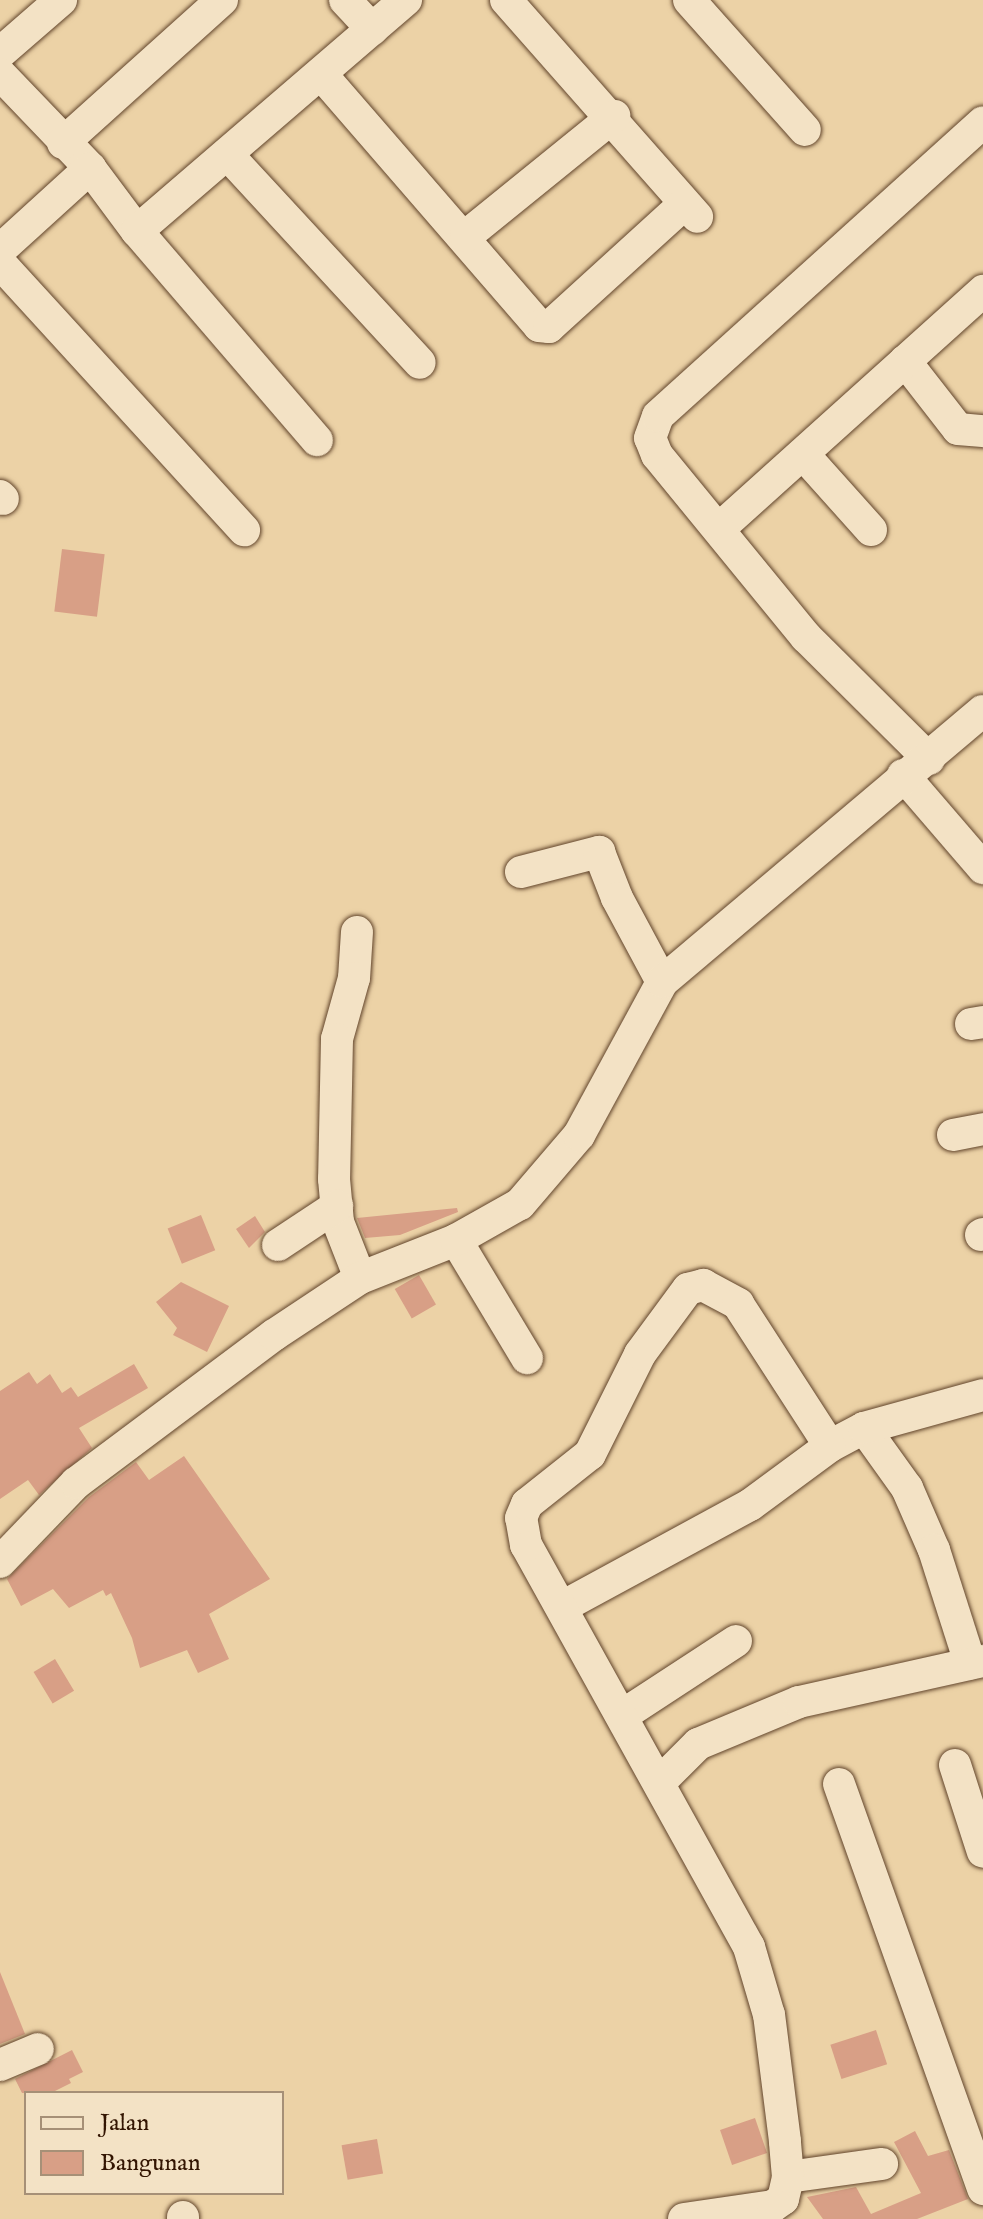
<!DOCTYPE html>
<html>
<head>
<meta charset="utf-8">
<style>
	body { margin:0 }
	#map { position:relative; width:983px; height:2219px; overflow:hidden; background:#ecd2a6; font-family:"IM FELL English",serif }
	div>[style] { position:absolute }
	.building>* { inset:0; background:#d89f86; transform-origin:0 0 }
	.roads { filter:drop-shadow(0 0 2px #61442b) drop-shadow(0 0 2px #61442b) }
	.minor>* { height:32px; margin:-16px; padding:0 16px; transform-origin:16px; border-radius:16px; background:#f3e2c5 }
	span { translate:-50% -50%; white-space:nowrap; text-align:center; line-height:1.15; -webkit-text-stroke:6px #f3e2c5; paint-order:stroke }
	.legend { position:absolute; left:24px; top:2091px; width:260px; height:104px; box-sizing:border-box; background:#f3e2c5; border:2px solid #a69077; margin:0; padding:10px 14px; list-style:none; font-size:24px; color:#331502 }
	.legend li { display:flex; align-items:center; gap:16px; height:40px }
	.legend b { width:40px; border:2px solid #a69077 }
</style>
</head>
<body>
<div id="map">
	<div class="building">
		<div style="left:62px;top:549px;width:43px;height:63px;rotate:7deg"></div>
		<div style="clip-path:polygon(457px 1208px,458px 1212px,400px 1235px,365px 1238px,357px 1218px)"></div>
		<div style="left:201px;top:1215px;width:38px;height:36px;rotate:68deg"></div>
		<div style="clip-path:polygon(255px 1216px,265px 1232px,249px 1248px,236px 1229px)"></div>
		<div style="left:419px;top:1275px;width:34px;height:28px;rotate:60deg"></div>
		<div style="clip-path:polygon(181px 1282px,229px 1306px,207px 1352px,173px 1335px,177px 1328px,156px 1302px)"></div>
		<div style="clip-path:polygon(134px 1364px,148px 1388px,79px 1428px,92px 1448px,39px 1495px,28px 1480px,0 1499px,0 1391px,29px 1372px,37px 1384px,50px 1374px,62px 1393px,71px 1387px,78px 1397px)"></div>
		<div style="clip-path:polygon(184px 1456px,270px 1579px,209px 1614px,229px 1659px,198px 1673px,187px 1650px,140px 1668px,132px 1638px,111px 1593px,106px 1596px,103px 1590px,69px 1608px,53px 1589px,21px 1606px,7px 1579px,89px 1497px,136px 1462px,149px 1480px)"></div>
		<div style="left:55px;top:1659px;width:37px;height:25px;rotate:59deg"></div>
		<div style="clip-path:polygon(0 1972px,25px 2034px,0 2044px)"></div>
		<div style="left:876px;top:2030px;width:36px;height:48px;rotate:72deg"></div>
		<div style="clip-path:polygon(72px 2050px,83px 2072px,69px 2079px,71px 2083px,51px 2093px,22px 2093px,15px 2079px)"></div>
		<div style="left:755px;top:2118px;width:37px;height:37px;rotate:71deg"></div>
		<div style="clip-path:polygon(915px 2131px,928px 2156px,949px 2150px,968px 2199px,917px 2219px,823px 2219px,807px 2197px,856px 2187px,871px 2214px,921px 2193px,894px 2142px)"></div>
		<div style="left:377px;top:2139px;width:35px;height:36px;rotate:80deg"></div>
	</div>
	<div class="roads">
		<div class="minor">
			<div style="left:345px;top:0;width:40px;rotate:47deg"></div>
			<div style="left:506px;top:0;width:289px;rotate:48.6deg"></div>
			<div style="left:689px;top:0;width:174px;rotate:48.3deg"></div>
			<div style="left:0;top:53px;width:81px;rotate:-41deg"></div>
			<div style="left:0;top:74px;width:130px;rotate:46.2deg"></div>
			<div style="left:90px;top:168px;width:79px;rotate:53.3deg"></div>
			<div style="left:137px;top:231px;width:276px;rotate:49.3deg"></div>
			<div style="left:321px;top:74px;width:333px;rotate:49.1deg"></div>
			<div style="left:539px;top:326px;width:10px;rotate:6deg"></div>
			<div style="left:549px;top:327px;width:183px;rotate:-42.3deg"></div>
			<div style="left:63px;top:143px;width:214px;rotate:-42deg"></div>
			<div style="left:227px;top:154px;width:284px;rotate:47.3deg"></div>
			<div style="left:137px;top:231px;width:355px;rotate:-40.7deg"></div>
			<div style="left:466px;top:236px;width:191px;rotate:-39deg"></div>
			<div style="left:0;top:250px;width:122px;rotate:-42.3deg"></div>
			<div style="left:0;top:263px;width:362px;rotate:47.6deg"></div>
			<div style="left:905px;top:361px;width:86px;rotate:52.1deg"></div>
			<div style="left:958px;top:429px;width:25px;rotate:5deg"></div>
			<div style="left:803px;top:454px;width:102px;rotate:48.2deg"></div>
			<div style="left:0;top:496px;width:4px;rotate:45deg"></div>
			<div style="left:721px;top:527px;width:353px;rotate:-42deg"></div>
			<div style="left:929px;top:759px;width:173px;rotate:-135.2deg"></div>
			<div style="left:806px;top:637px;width:235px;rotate:-129.3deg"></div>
			<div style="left:657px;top:455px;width:18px;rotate:-112deg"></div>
			<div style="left:650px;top:438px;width:23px;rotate:-70deg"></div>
			<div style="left:658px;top:416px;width:438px;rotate:-42.1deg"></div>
			<div style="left:903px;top:775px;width:123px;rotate:49.3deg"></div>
			<div style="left:521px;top:872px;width:81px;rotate:-14.4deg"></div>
			<div style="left:599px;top:852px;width:49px;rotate:68.6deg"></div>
			<div style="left:617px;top:898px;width:95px;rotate:61.8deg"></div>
			<div style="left:357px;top:932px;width:46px;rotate:93.7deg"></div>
			<div style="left:354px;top:978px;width:63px;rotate:105.6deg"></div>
			<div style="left:337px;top:1039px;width:140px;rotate:91.2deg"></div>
			<div style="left:334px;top:1179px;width:43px;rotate:84.7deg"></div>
			<div style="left:338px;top:1222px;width:60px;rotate:68.6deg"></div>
			<div style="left:971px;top:1024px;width:12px;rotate:-9deg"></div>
			<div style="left:953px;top:1135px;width:31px;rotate:-11deg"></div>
			<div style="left:981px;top:1235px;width:2px;rotate:-27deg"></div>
			<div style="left:456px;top:1240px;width:138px;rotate:59deg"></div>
			<div style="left:278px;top:1245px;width:71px;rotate:-33.5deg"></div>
			<div style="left:864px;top:1428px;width:74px;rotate:54.4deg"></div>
			<div style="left:907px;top:1488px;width:68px;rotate:66.5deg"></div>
			<div style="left:934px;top:1550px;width:119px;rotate:72.3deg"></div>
			<div style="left:0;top:1562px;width:110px;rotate:-46.1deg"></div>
			<div style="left:76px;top:1483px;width:247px;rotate:-36.8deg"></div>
			<div style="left:274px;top:1335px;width:103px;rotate:-33.5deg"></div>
			<div style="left:360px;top:1278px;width:103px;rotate:-21.6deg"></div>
			<div style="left:456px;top:1240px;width:73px;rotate:-29.4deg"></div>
			<div style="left:520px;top:1204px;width:91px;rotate:-49.5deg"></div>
			<div style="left:579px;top:1135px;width:174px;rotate:-61.5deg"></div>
			<div style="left:662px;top:982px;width:420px;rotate:-40.2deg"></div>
			<div style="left:562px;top:1607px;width:214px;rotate:-28.5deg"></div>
			<div style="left:750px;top:1505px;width:99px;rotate:-36.4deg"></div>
			<div style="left:830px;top:1446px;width:38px;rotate:-28deg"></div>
			<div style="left:864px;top:1428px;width:123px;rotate:-15.5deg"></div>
			<div style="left:623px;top:1715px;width:135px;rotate:-33.2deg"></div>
			<div style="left:955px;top:1765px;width:91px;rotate:72.2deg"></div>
			<div style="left:659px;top:1783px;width:55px;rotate:-45deg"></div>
			<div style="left:698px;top:1744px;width:109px;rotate:-22.6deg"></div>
			<div style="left:799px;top:1702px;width:189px;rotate:-12.6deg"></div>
			<div style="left:839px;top:1784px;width:430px;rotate:70.4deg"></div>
			<div style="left:0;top:2065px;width:41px;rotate:-22.8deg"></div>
			<div style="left:788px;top:2177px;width:95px;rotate:-7.9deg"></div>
			<div style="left:183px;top:2217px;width:2px;rotate:90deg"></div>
			<div style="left:684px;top:2219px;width:90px;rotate:-8.3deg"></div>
			<div style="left:773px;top:2206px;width:12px;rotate:-35deg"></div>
			<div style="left:783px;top:2199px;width:23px;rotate:-77deg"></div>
			<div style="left:788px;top:2177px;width:36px;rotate:-95deg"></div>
			<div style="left:785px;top:2141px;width:127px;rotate:-97.2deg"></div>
			<div style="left:769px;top:2015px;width:71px;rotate:-106.4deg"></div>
			<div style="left:749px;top:1947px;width:460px;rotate:-119deg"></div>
			<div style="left:526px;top:1545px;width:27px;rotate:-100deg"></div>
			<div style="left:521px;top:1518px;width:15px;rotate:-67deg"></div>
			<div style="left:527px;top:1504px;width:80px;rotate:-38.4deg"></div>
			<div style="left:590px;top:1454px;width:112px;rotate:-63.4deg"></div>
			<div style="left:640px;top:1354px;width:81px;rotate:-53.6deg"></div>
			<div style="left:688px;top:1289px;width:16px;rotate:-15deg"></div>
			<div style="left:703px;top:1285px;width:40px;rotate:28deg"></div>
			<div style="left:738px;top:1304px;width:169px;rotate:57.1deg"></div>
		</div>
	</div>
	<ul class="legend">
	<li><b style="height:10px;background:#f3e2c5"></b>Jalan</li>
	<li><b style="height:22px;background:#d89f86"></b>Bangunan</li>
	</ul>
</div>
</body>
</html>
